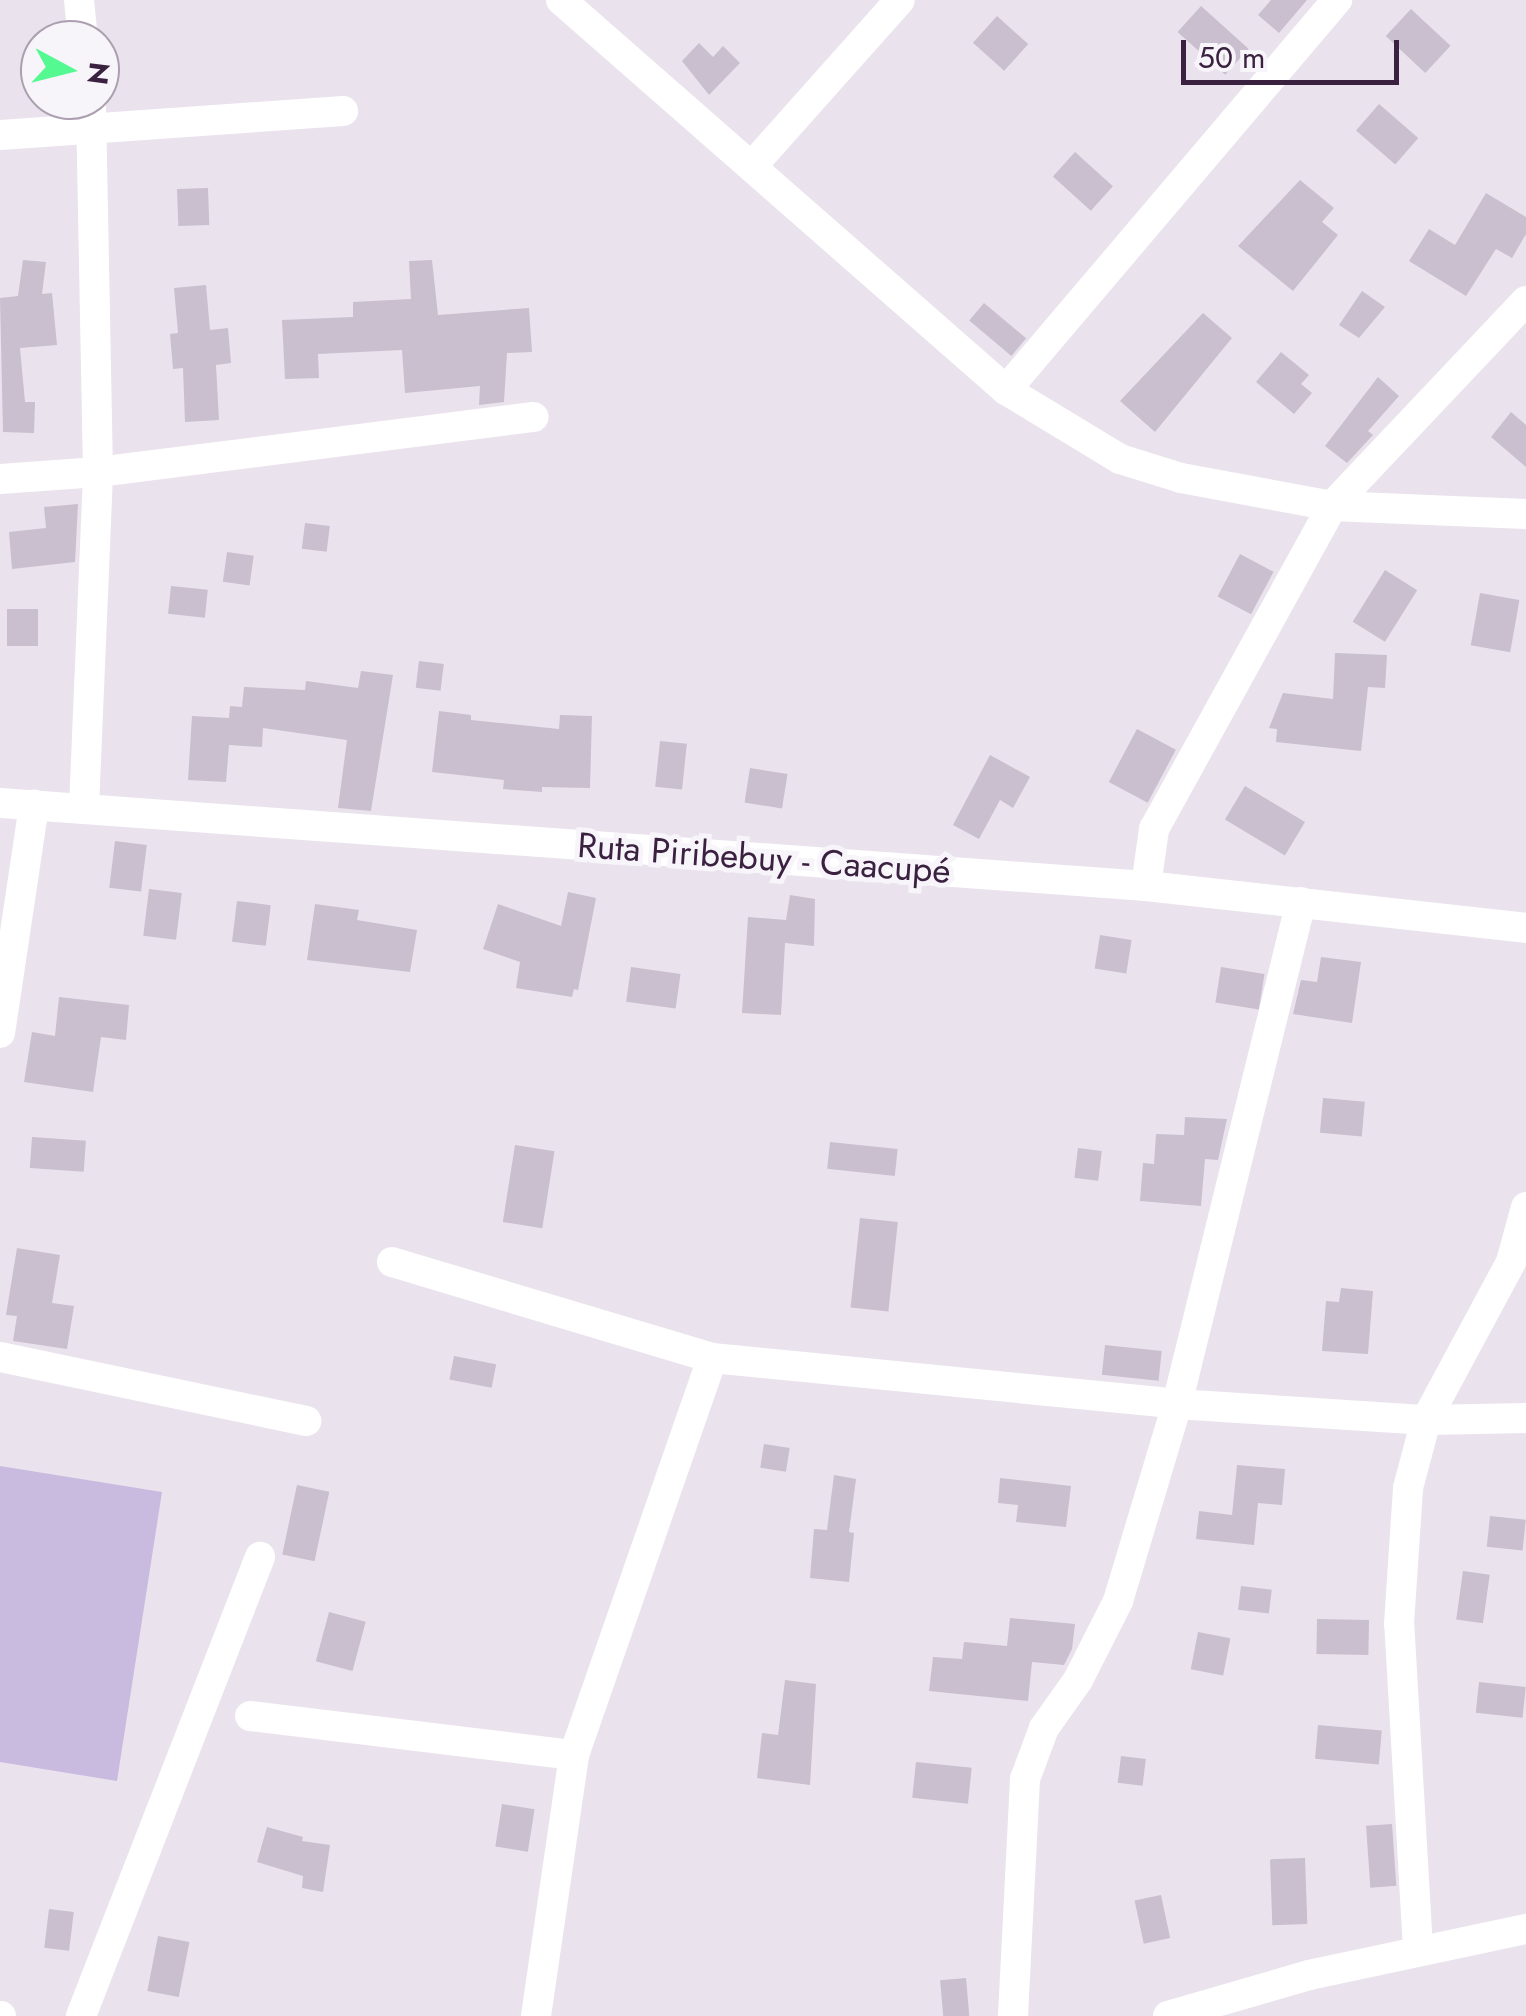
<!DOCTYPE html>
<html>
<head>
<meta charset="utf-8">
<style>
	body { margin:0 }
	#map { position:relative; width:1526px; height:2016px; overflow:hidden; background:#eae3ed; font-family:Jost,sans-serif }
	div>[style] { position:absolute }
	.green>* { inset:0; background:#c9bbe0 }
	.building>* { inset:0; background:#c9bfce; transform-origin:0 0 }
	.minor>* { height:30px; margin:-15px; padding:0 15px; transform-origin:15px; border-radius:15px; background:#fff }
	span { translate:-50% -50%; white-space:nowrap; text-align:center; line-height:1.15; -webkit-text-stroke:10px #f7f4fa; paint-order:stroke }
	.street-label { font-size:35px; color:#3b2140 }
	.north { position:absolute; left:20px; top:20px; width:100px; height:100px; box-sizing:border-box; background:#f7f4fa; border:2px solid #aca0b0; border-radius:50%; rotate:97deg; font-size:28px; font-weight:700; line-height:40px; text-align:center; color:#3b2140 }
	.north::after { content:''; display:block; margin:auto; width:35px; height:45px; background:#55f992; clip-path:polygon(50% 0,100% 100%,50% 72%,0 100%) }
	.scale { position:absolute; left:1181px; top:40px; width:218px; height:45px; box-sizing:border-box; border:5px solid #3b2140; border-top:0; padding-left:12px; font-size:30px; line-height:35px; white-space:nowrap; color:#3b2140; -webkit-text-stroke:8px #f7f4fa; paint-order:stroke }
</style>
</head>
<body>
<div id="map">
	<div class="green">
		<div style="clip-path:polygon(0 1466px,162px 1492px,117px 1781px,0 1762px)"></div>
	</div>
	<div class="building">
		<div style="clip-path:polygon(1271px 0,1307px 0,1279px 33px,1258px 15px)"></div>
		<div style="left:1201px;top:6px;width:64px;height:35px;rotate:42deg"></div>
		<div style="left:1411px;top:9px;width:54px;height:37px;rotate:43deg"></div>
		<div style="left:997px;top:16px;width:42px;height:36px;rotate:42deg"></div>
		<div style="clip-path:polygon(699px 43px,713px 57px,723px 46px,740px 63px,709px 95px,682px 61px)"></div>
		<div style="left:1379px;top:104px;width:52px;height:35px;rotate:41deg"></div>
		<div style="left:1075px;top:152px;width:51px;height:33px;rotate:42deg"></div>
		<div style="clip-path:polygon(1300px 180px,1334px 208px,1322px 222px,1338px 235px,1293px 291px,1238px 246px)"></div>
		<div style="left:208px;top:188px;width:37px;height:31px;rotate:88deg"></div>
		<div style="clip-path:polygon(1486px 193px,1526px 217px,1526px 234px,1512px 258px,1496px 249px,1466px 296px,1409px 261px,1429px 229px,1455px 245px)"></div>
		<div style="clip-path:polygon(23px 260px,46px 262px,42px 294px,52px 293px,57px 345px,20px 348px,25px 402px,35px 402px,34px 433px,3px 432px,0 298px,18px 296px)"></div>
		<div style="clip-path:polygon(432px 260px,438px 315px,529px 308px,532px 352px,507px 353px,504px 402px,479px 405px,480px 386px,405px 393px,402px 350px,318px 354px,319px 378px,285px 379px,282px 320px,353px 317px,353px 302px,411px 299px,409px 261px)"></div>
		<div style="clip-path:polygon(206px 285px,210px 330px,228px 328px,231px 363px,216px 365px,219px 420px,185px 422px,183px 368px,173px 369px,170px 334px,178px 333px,174px 288px)"></div>
		<div style="clip-path:polygon(1362px 291px,1385px 307px,1359px 338px,1339px 325px)"></div>
		<div style="left:984px;top:303px;width:55px;height:23px;rotate:40deg"></div>
		<div style="clip-path:polygon(1203px 313px,1232px 338px,1155px 432px,1120px 401px)"></div>
		<div style="clip-path:polygon(1281px 352px,1309px 375px,1301px 384px,1312px 393px,1294px 414px,1256px 382px)"></div>
		<div style="clip-path:polygon(1378px 377px,1399px 396px,1368px 431px,1373px 435px,1347px 463px,1325px 446px)"></div>
		<div style="clip-path:polygon(1511px 412px,1526px 425px,1526px 467px,1491px 437px)"></div>
		<div style="clip-path:polygon(78px 504px,75px 562px,12px 569px,9px 532px,46px 528px,44px 507px)"></div>
		<div style="left:305px;top:523px;width:25px;height:26px;rotate:7deg"></div>
		<div style="left:227px;top:552px;width:27px;height:30px;rotate:8deg"></div>
		<div style="left:1240px;top:554px;width:38px;height:48px;rotate:28deg"></div>
		<div style="left:1385px;top:570px;width:38px;height:61px;rotate:32deg"></div>
		<div style="left:171px;top:586px;width:37px;height:28px;rotate:6deg"></div>
		<div style="left:1480px;top:593px;width:40px;height:53px;rotate:10deg"></div>
		<div style="left:7px;top:609px;width:31px;height:37px"></div>
		<div style="clip-path:polygon(1335px 653px,1387px 655px,1385px 688px,1368px 687px,1361px 751px,1276px 742px,1277px 729px,1269px 728px,1283px 693px,1333px 699px)"></div>
		<div style="left:419px;top:661px;width:25px;height:27px;rotate:7deg"></div>
		<div style="clip-path:polygon(361px 671px,393px 675px,371px 811px,338px 808px,347px 740px,263px 728px,262px 747px,229px 745px,226px 782px,188px 780px,192px 716px,229px 718px,230px 706px,242px 707px,244px 687px,305px 690px,306px 681px,358px 688px)"></div>
		<div style="clip-path:polygon(439px 711px,471px 715px,471px 720px,559px 729px,560px 715px,592px 716px,590px 788px,542px 787px,542px 792px,503px 789px,504px 780px,432px 772px)"></div>
		<div style="left:1137px;top:729px;width:44px;height:60px;rotate:28deg"></div>
		<div style="left:660px;top:741px;width:27px;height:46px;rotate:6deg"></div>
		<div style="clip-path:polygon(990px 755px,1030px 777px,1013px 808px,1000px 800px,979px 839px,953px 825px)"></div>
		<div style="left:750px;top:768px;width:38px;height:35px;rotate:9deg"></div>
		<div style="left:1245px;top:786px;width:70px;height:39px;rotate:31deg"></div>
		<div style="left:115px;top:841px;width:32px;height:47px;rotate:7deg"></div>
		<div style="left:149px;top:889px;width:33px;height:47px;rotate:7deg"></div>
		<div style="clip-path:polygon(568px 892px,596px 898px,578px 990px,574px 989px,572px 997px,516px 988px,520px 962px,483px 949px,498px 904px,561px 926px)"></div>
		<div style="clip-path:polygon(790px 895px,815px 899px,814px 946px,785px 943px,781px 1015px,742px 1013px,748px 917px,786px 920px)"></div>
		<div style="left:237px;top:901px;width:34px;height:41px;rotate:7deg"></div>
		<div style="clip-path:polygon(315px 904px,359px 910px,357px 920px,417px 930px,410px 972px,307px 960px)"></div>
		<div style="left:1100px;top:935px;width:32px;height:34px;rotate:9deg"></div>
		<div style="clip-path:polygon(1321px 957px,1361px 962px,1352px 1023px,1293px 1014px,1301px 980px,1317px 982px)"></div>
		<div style="left:631px;top:967px;width:50px;height:35px;rotate:8deg"></div>
		<div style="left:1221px;top:967px;width:44px;height:36px;rotate:9deg"></div>
		<div style="clip-path:polygon(59px 997px,129px 1005px,126px 1040px,101px 1037px,93px 1092px,24px 1082px,32px 1032px,55px 1036px)"></div>
		<div style="left:1323px;top:1098px;width:42px;height:35px;rotate:5deg"></div>
		<div style="clip-path:polygon(1185px 1117px,1227px 1119px,1218px 1160px,1205px 1159px,1201px 1206px,1140px 1201px,1143px 1163px,1154px 1164px,1156px 1134px,1184px 1135px)"></div>
		<div style="left:32px;top:1137px;width:54px;height:31px;rotate:4deg"></div>
		<div style="left:830px;top:1142px;width:68px;height:27px;rotate:6deg"></div>
		<div style="left:515px;top:1145px;width:40px;height:78px;rotate:9deg"></div>
		<div style="left:1078px;top:1148px;width:24px;height:30px;rotate:7deg"></div>
		<div style="left:860px;top:1218px;width:38px;height:90px;rotate:6deg"></div>
		<div style="clip-path:polygon(17px 1248px,60px 1255px,52px 1303px,74px 1306px,67px 1349px,13px 1341px,17px 1316px,6px 1315px)"></div>
		<div style="clip-path:polygon(1341px 1288px,1373px 1291px,1368px 1354px,1322px 1351px,1326px 1301px,1339px 1302px)"></div>
		<div style="left:1105px;top:1345px;width:57px;height:30px;rotate:6deg"></div>
		<div style="left:454px;top:1356px;width:43px;height:24px;rotate:11deg"></div>
		<div style="left:764px;top:1444px;width:26px;height:24px;rotate:9deg"></div>
		<div style="clip-path:polygon(1237px 1465px,1285px 1469px,1282px 1505px,1258px 1503px,1254px 1545px,1196px 1539px,1199px 1511px,1232px 1515px)"></div>
		<div style="clip-path:polygon(834px 1475px,856px 1479px,849px 1532px,854px 1533px,849px 1582px,810px 1578px,814px 1529px,827px 1530px)"></div>
		<div style="clip-path:polygon(1000px 1478px,1071px 1486px,1066px 1527px,1016px 1522px,1018px 1505px,998px 1503px)"></div>
		<div style="left:297px;top:1485px;width:33px;height:71px;rotate:12deg"></div>
		<div style="left:1490px;top:1516px;width:36px;height:31px;rotate:6deg"></div>
		<div style="left:1463px;top:1571px;width:27px;height:49px;rotate:8deg"></div>
		<div style="left:1241px;top:1586px;width:31px;height:24px;rotate:7deg"></div>
		<div style="left:329px;top:1612px;width:38px;height:51px;rotate:15deg"></div>
		<div style="clip-path:polygon(1010px 1618px,1075px 1624px,1072px 1649px,1064px 1665px,1032px 1662px,1028px 1701px,929px 1691px,933px 1657px,962px 1659px,964px 1642px,1007px 1646px)"></div>
		<div style="left:1317px;top:1619px;width:52px;height:35px;rotate:1deg"></div>
		<div style="left:1198px;top:1632px;width:33px;height:38px;rotate:11deg"></div>
		<div style="clip-path:polygon(785px 1680px,816px 1684px,810px 1785px,757px 1778px,762px 1733px,778px 1735px)"></div>
		<div style="left:1479px;top:1682px;width:47px;height:31px;rotate:6deg"></div>
		<div style="left:1318px;top:1725px;width:64px;height:34px;rotate:5deg"></div>
		<div style="left:1121px;top:1756px;width:25px;height:27px;rotate:7deg"></div>
		<div style="left:916px;top:1762px;width:56px;height:36px;rotate:6deg"></div>
		<div style="left:502px;top:1804px;width:33px;height:43px;rotate:9deg"></div>
		<div style="left:1392px;top:1824px;width:62px;height:26px;rotate:86deg"></div>
		<div style="clip-path:polygon(267px 1827px,303px 1837px,302px 1841px,330px 1845px,323px 1892px,302px 1888px,303px 1876px,257px 1862px)"></div>
		<div style="left:1305px;top:1858px;width:66px;height:35px;rotate:88deg"></div>
		<div style="left:1161px;top:1895px;width:44px;height:27px;rotate:78deg"></div>
		<div style="left:49px;top:1909px;width:25px;height:39px;rotate:7deg"></div>
		<div style="left:158px;top:1936px;width:32px;height:56px;rotate:11deg"></div>
		<div style="left:966px;top:1978px;width:38px;height:26px;rotate:85deg"></div>
	</div>
	<div class="minor">
		<div style="left:79px;top:0;width:40px;rotate:84.3deg"></div>
		<div style="left:561px;top:0;width:592px;rotate:41.23deg"></div>
		<div style="left:1006px;top:390px;width:133px;rotate:31.2deg"></div>
		<div style="left:1120px;top:459px;width:64px;rotate:17.3deg"></div>
		<div style="left:1181px;top:478px;width:154px;rotate:10.5deg"></div>
		<div style="left:1332px;top:506px;width:194px;rotate:2.4deg"></div>
		<div style="left:0;top:135px;width:344px;rotate:-4deg"></div>
		<div style="left:752px;top:166px;width:222px;rotate:-48.3deg"></div>
		<div style="left:1006px;top:390px;width:512px;rotate:-49.68deg"></div>
		<div style="left:0;top:479px;width:98px;rotate:-4.1deg"></div>
		<div style="left:98px;top:472px;width:439px;rotate:-7.2deg"></div>
		<div style="left:0;top:803px;width:1149px;rotate:4.14deg"></div>
		<div style="left:1146px;top:886px;width:382px;rotate:6.3deg"></div>
		<div style="left:84px;top:808px;width:336px;rotate:-87.6deg"></div>
		<div style="left:98px;top:472px;width:372px;rotate:-91.1deg"></div>
		<div style="left:1146px;top:886px;width:58px;rotate:-82deg"></div>
		<div style="left:1154px;top:829px;width:369px;rotate:-61.1deg"></div>
		<div style="left:1332px;top:506px;width:282px;rotate:-46.6deg"></div>
		<div style="left:0;top:1033px;width:231px;rotate:-81.5deg"></div>
		<div style="left:392px;top:1262px;width:334px;rotate:16.7deg"></div>
		<div style="left:712px;top:1358px;width:467px;rotate:5.6deg"></div>
		<div style="left:1177px;top:1404px;width:250px;rotate:3.7deg"></div>
		<div style="left:1426px;top:1420px;width:100px;rotate:-1.1deg"></div>
		<div style="left:0;top:1357px;width:313px;rotate:11.8deg"></div>
		<div style="left:250px;top:1716px;width:326px;rotate:6.9deg"></div>
		<div style="left:1418px;top:1949px;width:326px;rotate:-93.3deg"></div>
		<div style="left:1399px;top:1624px;width:136px;rotate:-86.2deg"></div>
		<div style="left:1408px;top:1488px;width:70px;rotate:-75.2deg"></div>
		<div style="left:1426px;top:1420px;width:179px;rotate:-61.7deg"></div>
		<div style="left:1511px;top:1262px;width:57px;rotate:-74.7deg"></div>
		<div style="left:0;top:2016px;width:1px"></div>
		<div style="left:81px;top:2016px;width:493px;rotate:-68.7deg"></div>
		<div style="left:536px;top:2016px;width:264px;rotate:-81.7deg"></div>
		<div style="left:574px;top:1755px;width:420px;rotate:-70.8deg"></div>
		<div style="left:1013px;top:2016px;width:237px;rotate:-87.1deg"></div>
		<div style="left:1025px;top:1779px;width:54px;rotate:-69.6deg"></div>
		<div style="left:1044px;top:1728px;width:59px;rotate:-54.7deg"></div>
		<div style="left:1078px;top:1680px;width:89px;rotate:-63.1deg"></div>
		<div style="left:1118px;top:1601px;width:206px;rotate:-73.3deg"></div>
		<div style="left:1177px;top:1404px;width:517px;rotate:-76.13deg"></div>
		<div style="left:1168px;top:2016px;width:147px;rotate:-16.2deg"></div>
		<div style="left:1309px;top:1975px;width:222px;rotate:-12deg"></div>
	</div>
	<div class="street-label">
		<span style="left:764px;top:858px;rotate:4deg">Ruta Piribebuy - Caacupé</span>
	</div>
	<div class="north">N</div>
	<div class="scale">50 m</div>
</div>
</body>
</html>
